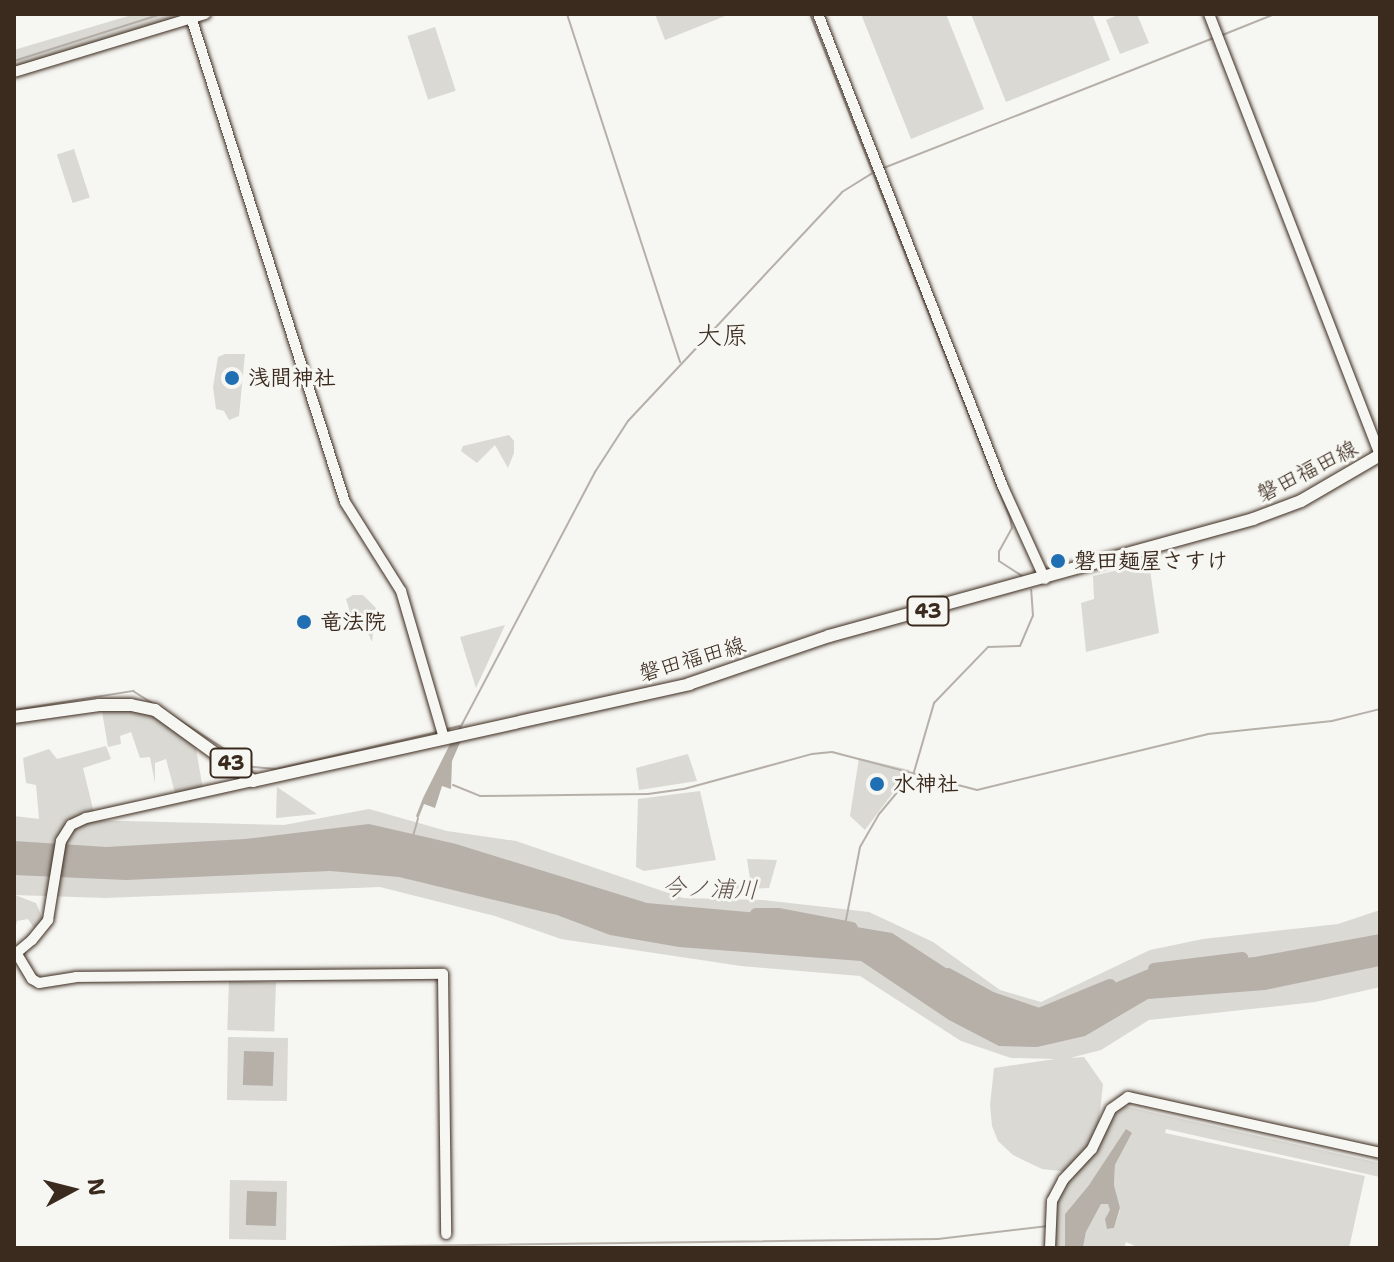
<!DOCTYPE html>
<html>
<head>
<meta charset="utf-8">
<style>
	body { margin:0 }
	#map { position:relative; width:1394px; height:1262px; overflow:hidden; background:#f6f6f2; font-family:"Shantell Sans","Klee One",sans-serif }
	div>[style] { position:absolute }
	.green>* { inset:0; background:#dad9d3; transform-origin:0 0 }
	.water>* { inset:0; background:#b6b0a9; transform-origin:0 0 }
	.stream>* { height:2px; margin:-1px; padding:0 1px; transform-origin:1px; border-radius:1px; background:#b6b0a9 }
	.river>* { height:12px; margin:-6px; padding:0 6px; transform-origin:6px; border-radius:6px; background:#b6b0a9 }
	.roads { filter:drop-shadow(0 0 2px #3b2a1e) drop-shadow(0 0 2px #3b2a1e) }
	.minor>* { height:10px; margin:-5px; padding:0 5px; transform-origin:5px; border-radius:5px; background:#f6f6f2 }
	.major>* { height:12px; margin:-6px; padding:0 6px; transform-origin:6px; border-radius:6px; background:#f6f6f2 }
	.dots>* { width:22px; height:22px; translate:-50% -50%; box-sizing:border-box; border:4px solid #f6f6f2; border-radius:50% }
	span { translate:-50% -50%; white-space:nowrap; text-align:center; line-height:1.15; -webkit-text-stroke:6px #f6f6f2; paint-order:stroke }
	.shield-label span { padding:2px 6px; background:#f6f6f2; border:2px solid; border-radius:6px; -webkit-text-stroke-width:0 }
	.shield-label { font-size:20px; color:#3b2a1e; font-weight:700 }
	.poi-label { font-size:22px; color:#3b2a1e; font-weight:700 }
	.left { translate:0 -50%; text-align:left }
	.street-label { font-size:22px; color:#3b2a1e }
	.water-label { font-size:24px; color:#605248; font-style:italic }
	.quarter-label { font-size:26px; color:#3b2a1e }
	.frame { position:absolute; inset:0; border:16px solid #3b2a1e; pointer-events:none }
	.north { position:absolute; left:32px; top:1150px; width:80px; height:80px; -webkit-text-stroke:6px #f6f6f2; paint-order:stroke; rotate:83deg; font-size:22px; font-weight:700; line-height:32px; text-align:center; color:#3b2a1e }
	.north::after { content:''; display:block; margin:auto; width:28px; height:36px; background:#3b2a1e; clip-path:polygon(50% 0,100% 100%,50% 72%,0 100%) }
</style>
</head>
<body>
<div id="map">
	<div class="green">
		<div style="clip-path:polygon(135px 14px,206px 14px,14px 72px,14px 50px)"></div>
		<div style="clip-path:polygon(655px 14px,730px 14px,665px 40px)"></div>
		<div style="clip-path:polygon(861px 14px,946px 14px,984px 109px,911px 139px)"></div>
		<div style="clip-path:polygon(971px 14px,1092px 14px,1110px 60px,1006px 102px)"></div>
		<div style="clip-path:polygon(1120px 14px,1137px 14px,1149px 43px,1120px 54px,1106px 20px)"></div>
		<div style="left:435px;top:27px;width:67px;height:29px;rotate:72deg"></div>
		<div style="left:74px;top:149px;width:51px;height:18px;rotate:72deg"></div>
		<div style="clip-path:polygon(225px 354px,245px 354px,239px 416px,229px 420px,224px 411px,216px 409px,213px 387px,218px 357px)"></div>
		<div style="clip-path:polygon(509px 435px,514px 441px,514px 453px,508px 468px,495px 445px,477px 463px,461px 451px,463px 446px)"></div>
		<div style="clip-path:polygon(1149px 563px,1159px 633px,1086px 652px,1081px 603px,1094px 599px,1093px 576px)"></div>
		<div style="clip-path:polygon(353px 595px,363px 595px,376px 608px,372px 642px,365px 626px,355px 629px,346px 599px)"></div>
		<div style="clip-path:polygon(505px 625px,476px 688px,460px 637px)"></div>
		<div style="clip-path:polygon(135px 710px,162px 719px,195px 742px,203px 790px,175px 793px,166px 759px,155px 763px,155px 783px,150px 757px,140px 758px,131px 732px,120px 736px,121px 744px,108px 747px,102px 711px)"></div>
		<div style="clip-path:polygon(106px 746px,111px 759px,83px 768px,94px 813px,83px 820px,284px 825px,369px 809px,447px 831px,516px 841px,683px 898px,763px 900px,869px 912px,933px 942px,1000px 990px,1041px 1002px,1150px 950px,1203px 939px,1338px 924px,1380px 910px,1380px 987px,1315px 1002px,1149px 1020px,1101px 1050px,1070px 1058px,1084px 1057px,1103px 1084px,1098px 1129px,1074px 1167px,1091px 1151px,1114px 1115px,1124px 1106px,1380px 1163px,1380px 1177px,1166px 1129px,1165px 1133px,1365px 1176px,1349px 1248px,1140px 1248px,1126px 1242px,1124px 1248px,1083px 1248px,1086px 1232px,1101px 1204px,1108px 1203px,1111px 1210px,1107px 1229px,1114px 1228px,1120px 1210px,1114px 1185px,1115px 1165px,1132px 1133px,1065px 1214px,1065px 1248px,1053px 1248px,1056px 1203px,1070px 1172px,1042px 1169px,1013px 1155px,998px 1141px,992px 1126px,990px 1105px,994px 1068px,1055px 1059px,1011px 1058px,961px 1041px,860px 976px,741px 966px,561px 939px,495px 916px,380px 887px,105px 898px,15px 895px,36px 903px,43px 920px,34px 928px,28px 919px,17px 921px,14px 934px,14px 816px,39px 819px,36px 785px,26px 783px,23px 758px,49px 749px,57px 759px)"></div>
		<div style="clip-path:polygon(688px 754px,697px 781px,639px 790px,636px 768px)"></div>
		<div style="clip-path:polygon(859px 758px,910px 770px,865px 830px,850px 816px)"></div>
		<div style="clip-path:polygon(277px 787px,317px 814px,276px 818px)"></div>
		<div style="clip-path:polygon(700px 791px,716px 860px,644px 871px,636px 867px,638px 799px)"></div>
		<div style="clip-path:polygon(747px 859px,777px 860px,769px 888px,733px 889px,733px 886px,744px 885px,750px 879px)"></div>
		<div style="left:229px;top:981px;width:47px;height:49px;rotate:2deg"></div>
		<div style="left:288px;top:1038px;width:63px;height:60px;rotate:91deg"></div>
		<div style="left:230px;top:1180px;width:57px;height:59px;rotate:1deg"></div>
	</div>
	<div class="water">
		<div style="clip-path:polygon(462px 738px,452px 761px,451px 789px,442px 786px,435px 808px,424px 804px,418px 819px,416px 816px,423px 798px,452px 740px)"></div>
		<div style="clip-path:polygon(369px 824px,456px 844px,647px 903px,791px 916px,892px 933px,992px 998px,1039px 1014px,1156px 966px,1255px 957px,1380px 934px,1380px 966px,1265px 990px,1148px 999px,1085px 1036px,1037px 1047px,999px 1046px,949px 1020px,861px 961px,679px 947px,610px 935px,557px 915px,399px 877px,330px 871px,126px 880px,14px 875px,14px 841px,106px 847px,245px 839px)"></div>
		<div style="left:244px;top:1051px;width:30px;height:34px;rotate:2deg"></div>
		<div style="clip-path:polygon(1126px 1129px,1132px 1133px,1115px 1165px,1114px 1185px,1120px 1208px,1114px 1228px,1107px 1229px,1105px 1219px,1110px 1210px,1108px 1204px,1101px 1204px,1086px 1232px,1083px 1248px,1065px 1248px,1065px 1214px,1089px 1185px)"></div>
		<div style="left:247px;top:1191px;width:30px;height:34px;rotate:2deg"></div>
	</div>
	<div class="stream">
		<div style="left:567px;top:14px;width:366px;rotate:72deg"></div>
		<div style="left:810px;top:14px;width:542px;rotate:68.36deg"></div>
		<div style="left:1010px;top:518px;width:10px;rotate:79deg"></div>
		<div style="left:1012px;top:528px;width:26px;rotate:119deg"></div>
		<div style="left:999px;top:551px;width:10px;rotate:90deg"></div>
		<div style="left:999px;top:561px;width:30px;rotate:33deg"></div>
		<div style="left:1220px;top:36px;width:59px;rotate:-21.8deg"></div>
		<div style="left:14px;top:61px;width:154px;rotate:-17.7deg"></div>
		<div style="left:881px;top:169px;width:358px;rotate:-21.5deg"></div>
		<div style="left:14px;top:710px;width:121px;rotate:-9.1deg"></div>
		<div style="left:133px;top:691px;width:142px;rotate:32.3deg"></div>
		<div style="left:253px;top:767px;width:23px;rotate:5deg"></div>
		<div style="left:276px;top:769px;width:165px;rotate:-12.9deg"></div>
		<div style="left:447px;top:729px;width:13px;rotate:-13deg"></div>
		<div style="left:459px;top:730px;width:292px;rotate:-62.2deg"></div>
		<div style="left:595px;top:472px;width:61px;rotate:-57.1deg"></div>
		<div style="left:628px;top:421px;width:313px;rotate:-46.9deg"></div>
		<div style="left:842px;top:192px;width:40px;rotate:-32deg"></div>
		<div style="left:453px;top:785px;width:29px;rotate:22deg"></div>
		<div style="left:480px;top:796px;width:168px;rotate:-0.7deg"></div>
		<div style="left:648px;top:794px;width:36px;rotate:-8deg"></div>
		<div style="left:684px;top:789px;width:133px;rotate:-15.3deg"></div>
		<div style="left:812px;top:754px;width:20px;rotate:-6deg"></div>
		<div style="left:832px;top:752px;width:150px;rotate:14.7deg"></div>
		<div style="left:977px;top:790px;width:238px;rotate:-13.6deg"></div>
		<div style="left:1208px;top:734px;width:125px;rotate:-6deg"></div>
		<div style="left:1332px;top:721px;width:49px;rotate:-14deg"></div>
		<div style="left:413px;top:836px;width:18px;rotate:-74deg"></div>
		<div style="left:845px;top:925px;width:79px;rotate:-79.1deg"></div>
		<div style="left:860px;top:847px;width:39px;rotate:-60deg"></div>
		<div style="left:880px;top:813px;width:53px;rotate:-50.3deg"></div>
		<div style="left:914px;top:772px;width:72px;rotate:-73.8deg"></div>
		<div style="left:934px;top:703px;width:78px;rotate:-46deg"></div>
		<div style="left:988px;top:647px;width:32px;rotate:-2deg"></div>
		<div style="left:1020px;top:646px;width:33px;rotate:-67deg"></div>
		<div style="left:1033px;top:616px;width:26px;rotate:-94deg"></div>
		<div style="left:14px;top:1248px;width:116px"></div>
		<div style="left:250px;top:1248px;width:688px;rotate:-0.75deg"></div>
		<div style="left:938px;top:1239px;width:111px;rotate:-6.7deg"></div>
	</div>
	<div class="river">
		<div style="left:756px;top:914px;width:22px"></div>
		<div style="left:778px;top:914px;width:75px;rotate:10.7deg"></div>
		<div style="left:1154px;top:969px;width:89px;rotate:-7.1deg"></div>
		<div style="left:948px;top:974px;width:50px;rotate:28.6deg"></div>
		<div style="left:992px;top:998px;width:50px;rotate:18.8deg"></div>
		<div style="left:1039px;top:1014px;width:77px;rotate:-22.2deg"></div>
	</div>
	<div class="roads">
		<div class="minor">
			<div style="left:190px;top:14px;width:512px;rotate:72.38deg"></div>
			<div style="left:345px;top:502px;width:105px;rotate:57.8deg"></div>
			<div style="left:401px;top:591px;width:153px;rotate:73.7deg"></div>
			<div style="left:818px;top:14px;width:508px;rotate:68.64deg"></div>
			<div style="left:1003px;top:487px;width:101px;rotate:65.5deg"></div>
			<div style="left:1209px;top:14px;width:474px;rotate:68.8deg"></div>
			<div style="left:14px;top:72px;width:200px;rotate:-16.9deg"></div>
			<div style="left:17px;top:954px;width:29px;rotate:59deg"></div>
			<div style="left:32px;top:979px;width:8px;rotate:30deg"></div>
			<div style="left:39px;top:983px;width:37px;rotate:-9deg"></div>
			<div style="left:76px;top:977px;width:367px;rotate:-0.5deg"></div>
			<div style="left:443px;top:974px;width:260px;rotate:89.3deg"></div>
			<div style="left:14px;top:955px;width:23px;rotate:-40deg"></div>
			<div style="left:32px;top:940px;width:26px;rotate:-51deg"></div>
			<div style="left:48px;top:920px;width:80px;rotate:-80.7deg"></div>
			<div style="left:61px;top:841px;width:19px;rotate:-58deg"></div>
			<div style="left:71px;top:825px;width:17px;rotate:-25deg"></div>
			<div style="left:86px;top:818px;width:171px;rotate:-12.5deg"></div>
			<div style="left:1050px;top:1248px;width:47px;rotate:-87.6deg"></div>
			<div style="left:1052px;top:1201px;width:24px;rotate:-62deg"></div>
			<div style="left:1063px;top:1180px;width:42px;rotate:-46.9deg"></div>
			<div style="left:1092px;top:1149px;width:44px;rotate:-64.6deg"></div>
			<div style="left:1111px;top:1109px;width:21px;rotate:-35deg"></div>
			<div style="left:1128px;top:1097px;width:258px;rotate:12.5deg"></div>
		</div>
		<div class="major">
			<div style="left:14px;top:717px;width:86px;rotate:-8deg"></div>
			<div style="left:99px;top:705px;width:32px"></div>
			<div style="left:131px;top:705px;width:25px;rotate:12deg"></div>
			<div style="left:155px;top:710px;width:121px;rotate:35.9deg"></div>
			<div style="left:253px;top:781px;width:447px;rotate:-12.5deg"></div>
			<div style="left:689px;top:684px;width:148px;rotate:-18.9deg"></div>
			<div style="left:829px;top:636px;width:440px;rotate:-15.4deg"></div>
			<div style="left:1253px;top:519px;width:51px;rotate:-20.6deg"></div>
			<div style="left:1301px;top:501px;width:91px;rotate:-30.2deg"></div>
		</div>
	</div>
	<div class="dots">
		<div style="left:232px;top:378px;background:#1f6fb2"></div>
		<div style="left:1058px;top:561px;background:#1f6fb2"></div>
		<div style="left:304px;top:622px;background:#1f6fb2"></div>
		<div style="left:877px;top:784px;background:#1f6fb2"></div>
	</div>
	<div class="shield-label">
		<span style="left:928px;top:611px">43</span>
		<span style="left:231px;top:763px">43</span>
	</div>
	<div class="poi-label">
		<span class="left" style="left:248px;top:378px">浅間神社</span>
		<span class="left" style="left:1074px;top:561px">磐田麺屋さすけ</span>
		<span class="left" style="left:320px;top:622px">竜法院</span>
		<span class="left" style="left:893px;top:784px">水神社</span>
	</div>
	<div class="street-label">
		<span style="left:1307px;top:471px;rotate:-27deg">磐田福田線</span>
		<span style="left:692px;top:659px;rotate:-16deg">磐田福田線</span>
	</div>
	<div class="water-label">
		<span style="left:710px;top:889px;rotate:2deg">今ノ浦川</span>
	</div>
	<div class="quarter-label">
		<span style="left:722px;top:335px">大原</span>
	</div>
	<div class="frame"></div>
	<div class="north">N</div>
</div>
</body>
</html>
